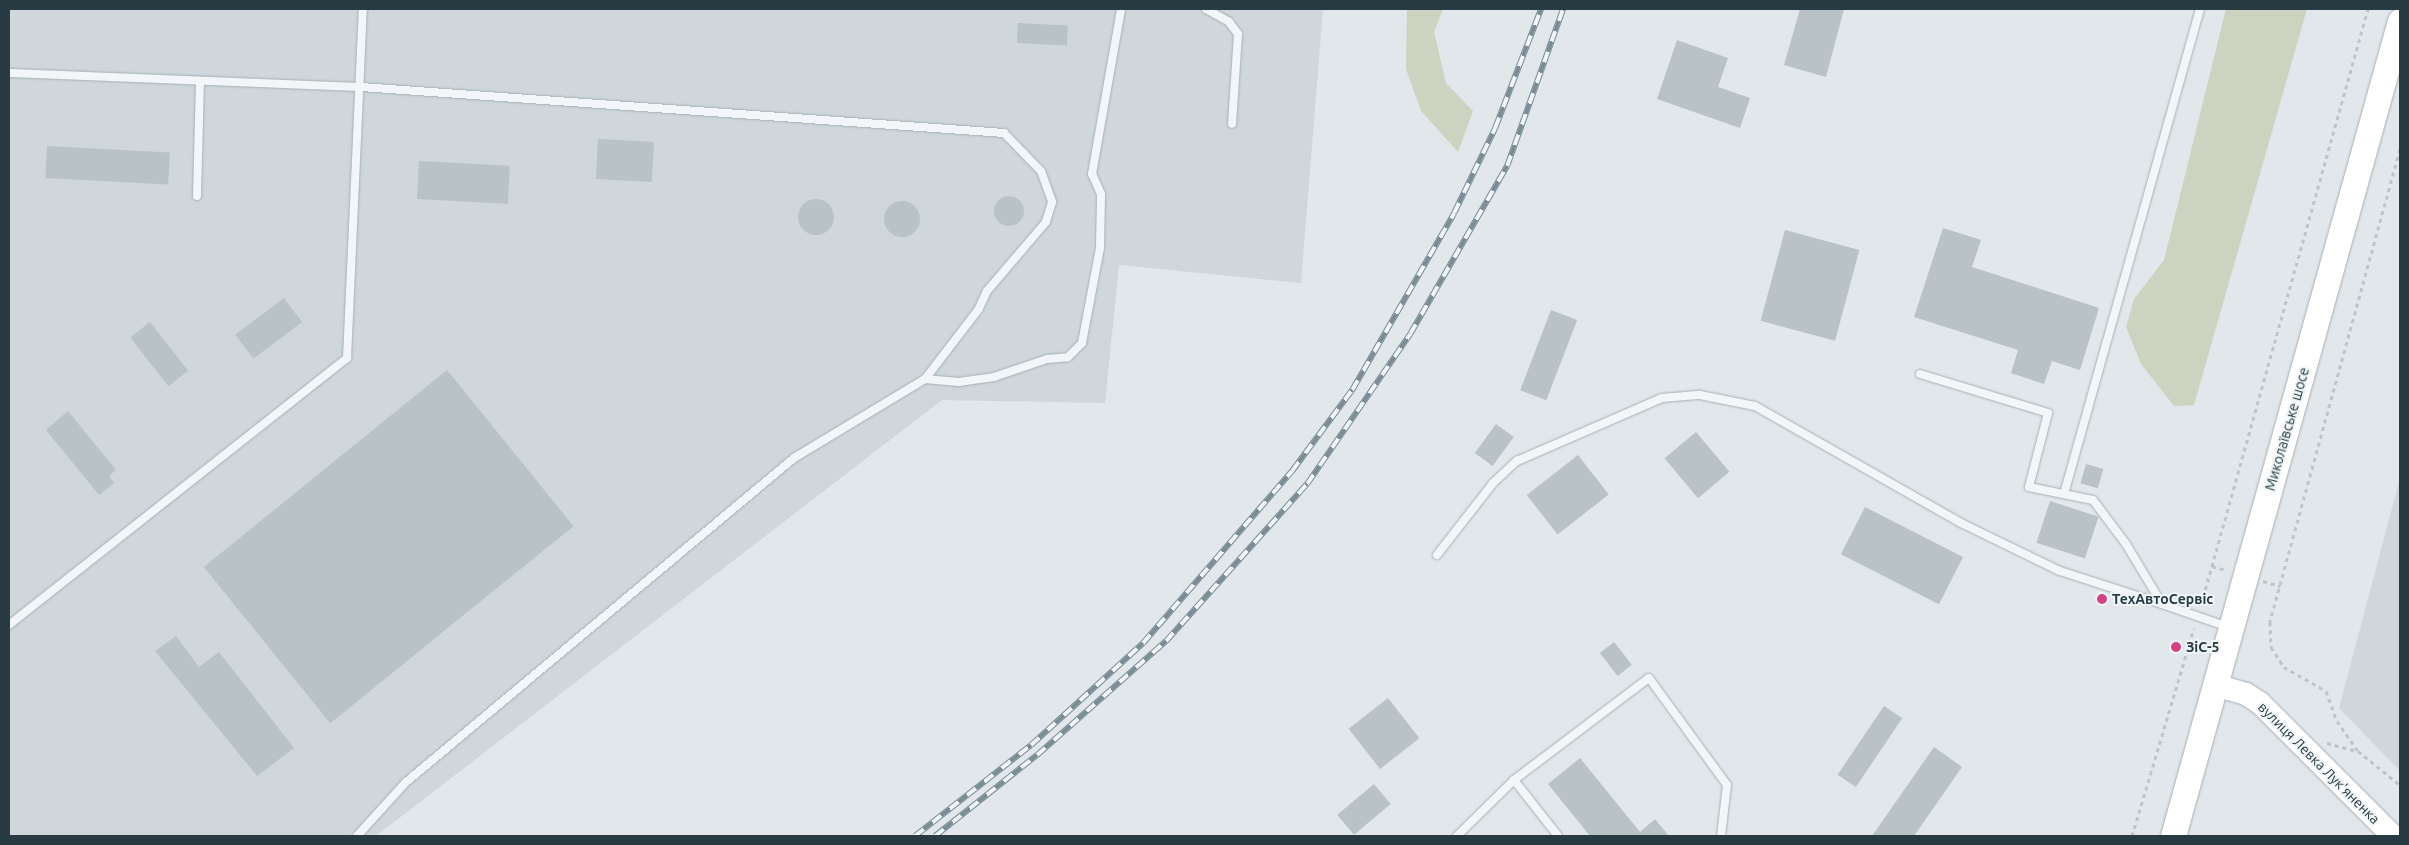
<!DOCTYPE html>
<html>
<head>
<meta charset="utf-8">
<style>
	body { margin:0 }
	#map { position:relative; width:2409px; height:845px; overflow:hidden; background:#e1e7ea; font-family:Ubuntu,sans-serif }
	div>[style] { position:absolute }
	.built>* { inset:0; background:#cfd7dc }
	.green>* { inset:0; background:#ccd4c1 }
	.building>* { inset:0; background:#b8c2c7; transform-origin:0 0 }
	.round { border-radius:50% }
	.path>* { height:3px; margin-top:-1.5px; transform-origin:0; background:repeating-linear-gradient(90deg,#bec5c9 0 4px,transparent 0 8px) }
	.roads { filter:drop-shadow(0 0 1px #a6b0b4) drop-shadow(0 0 1px #a6b0b4) }
	.lane>* { height:8px; margin:-4px; padding:0 4px; transform-origin:4px; border-radius:4px; background:#f3f6f8 }
	.secondary>* { height:22px; margin:-11px; padding:0 11px; transform-origin:11px; border-radius:11px; background:#fff }
	.primary>* { height:25px; margin:-12.5px; padding:0 12.5px; transform-origin:12.5px; border-radius:12.5px; background:#fff }
	.rail>* { height:5.5px; margin-top:-2.75px; transform-origin:0; background:repeating-linear-gradient(90deg,#f0f5f7 0 11px,#7a8c94 0 22px); box-sizing:border-box; border-block:1px solid #7a8c94 }
	.dots>* { width:14px; height:14px; translate:-50% -50%; box-sizing:border-box; border:2px solid #f0f5f7; border-radius:50% }
	span { translate:-50% -50%; white-space:nowrap; text-align:center; line-height:1.15; -webkit-text-stroke:4px #f0f5f7; paint-order:stroke }
	.street-label { font-size:14px; color:#283a42 }
	.poi-label { font-size:14px; color:#283a42; font-weight:700 }
	.left { translate:0 -50%; text-align:left }
	.frame { position:absolute; inset:0; border:10px solid #283a42; pointer-events:none }
</style>
</head>
<body>
<div id="map">
	<div class="built">
		<div style="clip-path:polygon(9px 9px,1323px 9px,1301px 283px,1119px 265px,1105px 403px,942px 400px,376px 836px,9px 836px)"></div>
		<div style="clip-path:polygon(2400px 478px,2400px 771px,2339px 708px)"></div>
	</div>
	<div class="green">
		<div style="clip-path:polygon(1407px 9px,1443px 9px,1434px 32px,1446px 83px,1473px 111px,1458px 152px,1421px 111px,1406px 69px)"></div>
		<div style="clip-path:polygon(2226px 9px,2307px 9px,2194px 405px,2174px 406px,2141px 364px,2126px 327px,2134px 299px,2164px 260px)"></div>
	</div>
	<div class="building">
		<div style="clip-path:polygon(1800px 9px,1844px 9px,1826px 77px,1784px 65px)"></div>
		<div style="left:1018px;top:23px;width:50px;height:20px;rotate:3deg"></div>
		<div style="clip-path:polygon(1677px 40px,1728px 58px,1718px 87px,1750px 98px,1740px 128px,1657px 99px)"></div>
		<div style="left:598px;top:139px;width:56px;height:40px;rotate:3deg"></div>
		<div style="left:47px;top:146px;width:123px;height:32px;rotate:3deg"></div>
		<div style="left:419px;top:161px;width:91px;height:38px;rotate:3deg"></div>
		<div class="round" style="left:994px;top:196px;width:30px;height:30px"></div>
		<div class="round" style="left:798px;top:199px;width:36px;height:36px"></div>
		<div class="round" style="left:884px;top:201px;width:36px;height:36px"></div>
		<div style="clip-path:polygon(1943px 228px,1981px 240px,1972px 267px,2099px 308px,2080px 370px,2052px 361px,2044px 384px,2011px 373px,2018px 350px,1914px 317px)"></div>
		<div style="left:1785px;top:230px;width:77px;height:94px;rotate:15deg"></div>
		<div style="left:284px;top:298px;width:30px;height:61px;rotate:53deg"></div>
		<div style="left:1551px;top:310px;width:28px;height:86px;rotate:21deg"></div>
		<div style="left:150px;top:322px;width:62px;height:25px;rotate:52deg"></div>
		<div style="left:447px;top:370px;width:201px;height:313px;rotate:51deg"></div>
		<div style="clip-path:polygon(68px 411px,116px 470px,109px 476px,114px 483px,99px 495px,46px 430px)"></div>
		<div style="left:1496px;top:424px;width:22px;height:36px;rotate:36deg"></div>
		<div style="left:1696px;top:432px;width:52px;height:41px;rotate:50deg"></div>
		<div style="left:1578px;top:455px;width:50px;height:65px;rotate:52deg"></div>
		<div style="left:2086px;top:464px;width:18px;height:20px;rotate:16deg"></div>
		<div style="left:2050px;top:501px;width:51px;height:44px;rotate:18deg"></div>
		<div style="left:1865px;top:507px;width:110px;height:53px;rotate:27deg"></div>
		<div style="clip-path:polygon(176px 636px,199px 667px,219px 652px,294px 748px,257px 776px,155px 651px)"></div>
		<div style="left:1614px;top:642px;width:29px;height:18px;rotate:52deg"></div>
		<div style="left:1388px;top:698px;width:51px;height:50px;rotate:52deg"></div>
		<div style="left:1884px;top:706px;width:22px;height:83px;rotate:34deg"></div>
		<div style="clip-path:polygon(1934px 747px,1962px 767px,1914px 836px,1872px 836px)"></div>
		<div style="clip-path:polygon(1580px 758px,1640px 832px,1655px 819px,1669px 836px,1590px 836px,1548px 784px)"></div>
		<div style="left:1374px;top:784px;width:26px;height:48px;rotate:50deg"></div>
	</div>
	<div class="path">
		<div style="left:2400px;top:149px;width:491px;rotate:105.4deg"></div>
		<div style="left:2270px;top:622px;width:25px;rotate:88deg"></div>
		<div style="left:2271px;top:647px;width:24px;rotate:57deg"></div>
		<div style="left:2284px;top:667px;width:48px;rotate:29.7deg"></div>
		<div style="left:2326px;top:691px;width:32px;rotate:70deg"></div>
		<div style="left:2337px;top:721px;width:37px;rotate:55deg"></div>
		<div style="left:2358px;top:751px;width:54px;rotate:39deg"></div>
		<div style="left:2212px;top:566px;width:15px;rotate:16deg"></div>
		<div style="left:2263px;top:581px;width:18px;rotate:16deg"></div>
		<div style="left:2201px;top:605px;width:619px;rotate:-74.35deg"></div>
		<div style="left:2327px;top:743px;width:31px;rotate:15deg"></div>
		<div style="left:2132px;top:836px;width:217px;rotate:-73.4deg"></div>
	</div>
	<div class="roads">
		<div class="lane">
			<div style="left:1206px;top:9px;width:26px;rotate:29deg"></div>
			<div style="left:1229px;top:22px;width:15px;rotate:53deg"></div>
			<div style="left:1238px;top:34px;width:90px;rotate:93.8deg"></div>
			<div style="left:9px;top:73px;width:352px;rotate:2.3deg"></div>
			<div style="left:361px;top:87px;width:645px;rotate:4.09deg"></div>
			<div style="left:1004px;top:133px;width:53px;rotate:45.8deg"></div>
			<div style="left:1041px;top:171px;width:33px;rotate:70deg"></div>
			<div style="left:1052px;top:202px;width:21px;rotate:107deg"></div>
			<div style="left:1046px;top:222px;width:91px;rotate:130.5deg"></div>
			<div style="left:987px;top:291px;width:21px;rotate:115deg"></div>
			<div style="left:978px;top:310px;width:87px;rotate:127.5deg"></div>
			<div style="left:197px;top:196px;width:115px;rotate:-88.5deg"></div>
			<div style="left:1920px;top:374px;width:134px;rotate:16.9deg"></div>
			<div style="left:2048px;top:413px;width:76px;rotate:104.4deg"></div>
			<div style="left:2029px;top:487px;width:65px;rotate:11.5deg"></div>
			<div style="left:2093px;top:500px;width:55px;rotate:53.1deg"></div>
			<div style="left:2126px;top:544px;width:70px;rotate:59deg"></div>
			<div style="left:2162px;top:604px;width:70px;rotate:19.2deg"></div>
			<div style="left:2064px;top:494px;width:504px;rotate:-74.34deg"></div>
			<div style="left:1437px;top:555px;width:91px;rotate:-52.1deg"></div>
			<div style="left:1493px;top:483px;width:33px;rotate:-43deg"></div>
			<div style="left:1517px;top:461px;width:158px;rotate:-23.5deg"></div>
			<div style="left:1662px;top:398px;width:38px;rotate:-5deg"></div>
			<div style="left:1700px;top:395px;width:56px;rotate:11.3deg"></div>
			<div style="left:1755px;top:406px;width:237px;rotate:29.6deg"></div>
			<div style="left:1961px;top:523px;width:110px;rotate:25.9deg"></div>
			<div style="left:2060px;top:571px;width:107px;rotate:17.9deg"></div>
			<div style="left:9px;top:625px;width:431px;rotate:-38.3deg"></div>
			<div style="left:347px;top:358px;width:349px;rotate:-87.4deg"></div>
			<div style="left:1514px;top:780px;width:169px;rotate:-37.1deg"></div>
			<div style="left:1649px;top:678px;width:132px;rotate:53.9deg"></div>
			<div style="left:1727px;top:785px;width:51px;rotate:96.7deg"></div>
			<div style="left:357px;top:836px;width:72px;rotate:-47.8deg"></div>
			<div style="left:405px;top:783px;width:507px;rotate:-39.88deg"></div>
			<div style="left:794px;top:458px;width:153px;rotate:-31.1deg"></div>
			<div style="left:925px;top:379px;width:34px;rotate:5deg"></div>
			<div style="left:959px;top:382px;width:35px;rotate:-8deg"></div>
			<div style="left:994px;top:377px;width:56px;rotate:-18.8deg"></div>
			<div style="left:1047px;top:359px;width:21px;rotate:-5deg"></div>
			<div style="left:1068px;top:357px;width:20px;rotate:-45deg"></div>
			<div style="left:1082px;top:343px;width:97px;rotate:-79.3deg"></div>
			<div style="left:1100px;top:248px;width:54px;rotate:-88.9deg"></div>
			<div style="left:1101px;top:194px;width:22px;rotate:-114deg"></div>
			<div style="left:1092px;top:174px;width:168px;rotate:-80deg"></div>
			<div style="left:1457px;top:836px;width:80px;rotate:-44.5deg"></div>
			<div style="left:1514px;top:780px;width:71px;rotate:51.8deg"></div>
		</div>
		<div class="secondary">
			<div style="left:2215px;top:685px;width:32px;rotate:16deg"></div>
			<div style="left:2246px;top:694px;width:17px;rotate:33deg"></div>
			<div style="left:2260px;top:703px;width:188px;rotate:45deg"></div>
		</div>
		<div class="primary">
			<div style="left:2173px;top:836px;width:846px;rotate:-74.44deg"></div>
		</div>
	</div>
	<div class="rail">
		<div style="left:915px;top:836px;width:147px;rotate:-38.1deg"></div>
		<div style="left:1031px;top:745px;width:151px;rotate:-42.3deg"></div>
		<div style="left:1143px;top:643px;width:228px;rotate:-49.1deg"></div>
		<div style="left:1292px;top:471px;width:101px;rotate:-53.5deg"></div>
		<div style="left:1352px;top:390px;width:204px;rotate:-60deg"></div>
		<div style="left:1454px;top:213px;width:94px;rotate:-64.2deg"></div>
		<div style="left:1495px;top:128px;width:128px;rotate:-68.9deg"></div>
		<div style="left:935px;top:836px;width:130px;rotate:-38.5deg"></div>
		<div style="left:1037px;top:755px;width:172px;rotate:-41.5deg"></div>
		<div style="left:1166px;top:641px;width:211px;rotate:-48.1deg"></div>
		<div style="left:1307px;top:484px;width:182px;rotate:-55.5deg"></div>
		<div style="left:1410px;top:334px;width:194px;rotate:-60deg"></div>
		<div style="left:1507px;top:166px;width:167px;rotate:-70.4deg"></div>
	</div>
	<div class="dots">
		<div style="left:2102px;top:599px;background:#d24287"></div>
		<div style="left:2176px;top:647px;background:#d24287"></div>
	</div>
	<div class="street-label">
		<span style="left:2287px;top:429px;rotate:-74deg">Миколаївське шосе</span>
		<span style="left:2319px;top:763px;rotate:45deg">вулиця Левка Лук'яненка</span>
	</div>
	<div class="poi-label">
		<span class="left" style="left:2112px;top:599px">ТехАвтоСервіс</span>
		<span class="left" style="left:2186px;top:647px">ЗіС-5</span>
	</div>
	<div class="frame"></div>
</div>
</body>
</html>
